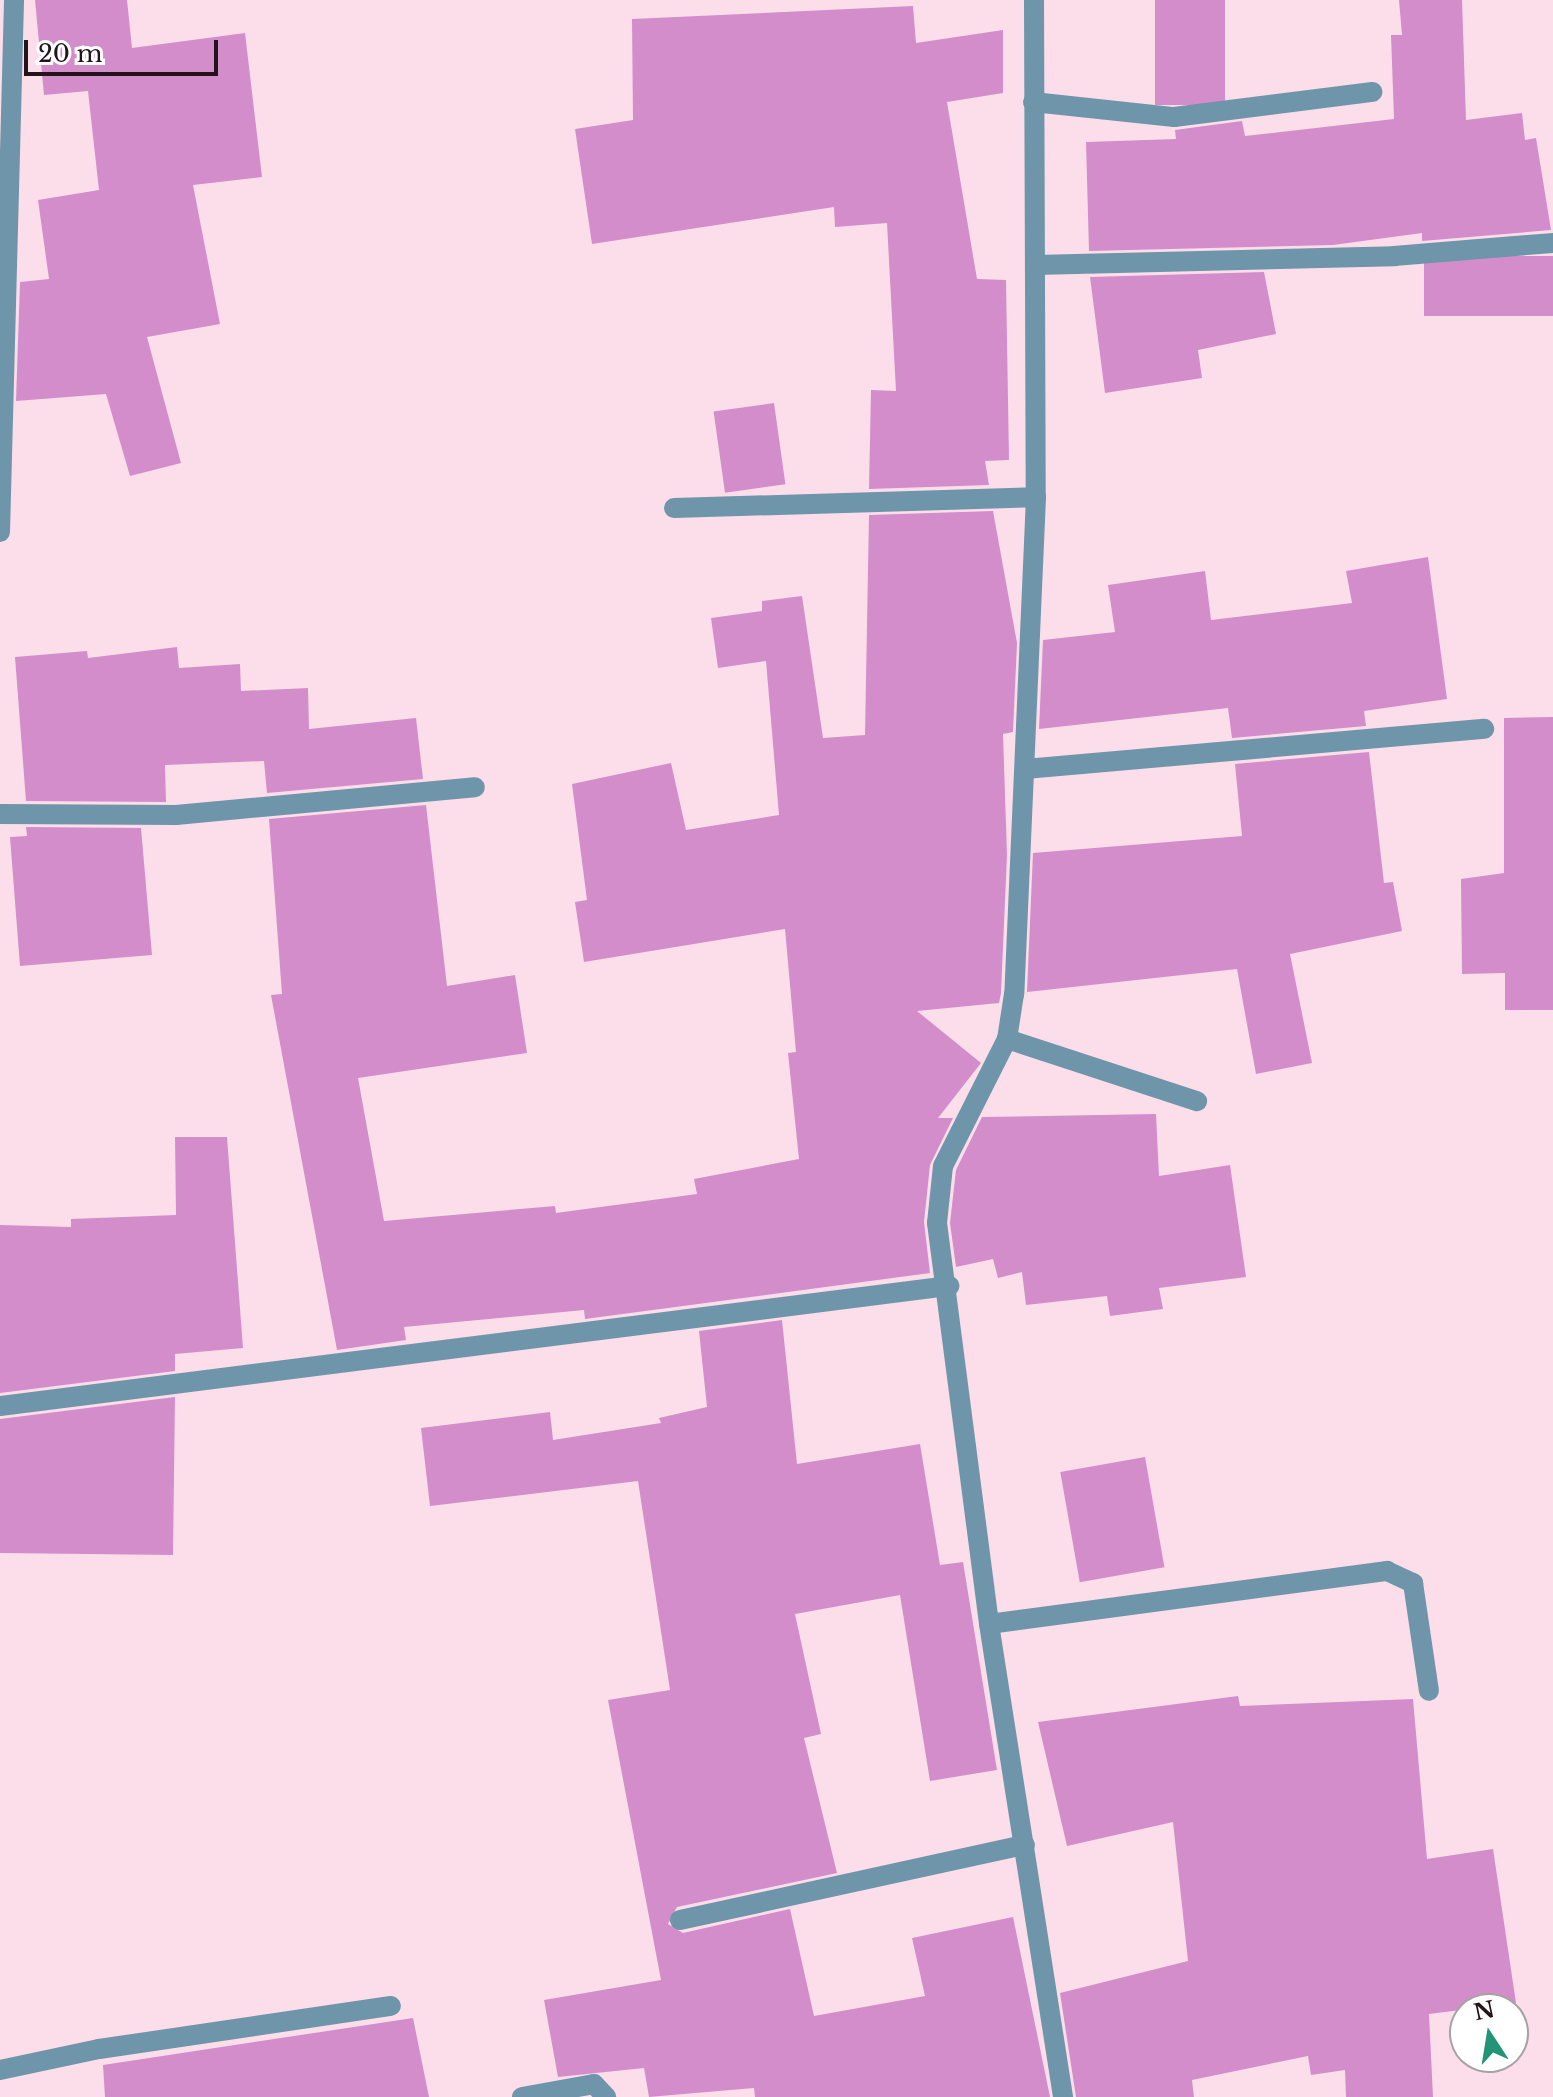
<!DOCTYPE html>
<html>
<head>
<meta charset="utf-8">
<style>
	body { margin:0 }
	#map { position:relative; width:1553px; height:2097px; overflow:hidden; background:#fbdeea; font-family:"Libre Baskerville",serif }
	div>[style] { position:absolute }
	.building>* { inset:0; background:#d38dca; transform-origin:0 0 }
	.minor>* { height:20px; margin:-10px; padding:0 10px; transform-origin:10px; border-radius:10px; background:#6e95a9 }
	span { translate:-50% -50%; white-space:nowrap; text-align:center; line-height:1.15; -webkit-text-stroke:8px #fff; paint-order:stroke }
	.north { position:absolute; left:1449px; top:1993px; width:80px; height:80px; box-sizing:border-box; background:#fff; border:2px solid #a7a1a3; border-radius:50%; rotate:348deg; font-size:22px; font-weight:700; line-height:32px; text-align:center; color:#23131a }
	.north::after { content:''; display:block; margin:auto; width:28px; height:36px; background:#229477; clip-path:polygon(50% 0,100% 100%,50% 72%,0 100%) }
	.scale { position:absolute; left:24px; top:40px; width:194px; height:36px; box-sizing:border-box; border:4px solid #23131a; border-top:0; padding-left:10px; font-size:24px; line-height:28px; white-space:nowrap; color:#23131a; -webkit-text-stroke:6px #fff; paint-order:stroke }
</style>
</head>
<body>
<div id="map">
	<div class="building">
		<div style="clip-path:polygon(35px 0,127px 0,132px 48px,245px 33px,262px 177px,193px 185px,220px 324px,147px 337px,181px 463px,130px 476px,106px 394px,16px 401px,20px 282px,49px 279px,38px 200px,99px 190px,88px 91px,44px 95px)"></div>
		<div style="left:1155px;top:0;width:70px;height:105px"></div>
		<div style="clip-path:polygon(1399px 0,1462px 0,1466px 120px,1522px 113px,1525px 140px,1536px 138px,1551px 230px,1422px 241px,1422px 233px,1333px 245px,1089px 251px,1086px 142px,1176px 139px,1175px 130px,1242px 121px,1245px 136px,1394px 119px,1391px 35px,1402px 35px)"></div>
		<div style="clip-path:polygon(913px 6px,916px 43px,1003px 30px,1003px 93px,947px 102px,977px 279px,1006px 280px,1009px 460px,985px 461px,989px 485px,869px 489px,871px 390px,896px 391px,887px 223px,835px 227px,834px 207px,592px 244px,575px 129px,633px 120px,632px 19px)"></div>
		<div style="left:1553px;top:256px;width:60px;height:129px;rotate:90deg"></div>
		<div style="clip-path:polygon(1264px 272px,1276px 334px,1198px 350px,1202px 378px,1105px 393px,1090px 277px)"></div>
		<div style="left:774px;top:403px;width:82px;height:61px;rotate:82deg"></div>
		<div style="clip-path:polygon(993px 511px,1017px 643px,1013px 732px,1003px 734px,1007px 855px,1001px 993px,999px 1003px,917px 1011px,981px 1063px,938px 1118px,953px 1118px,930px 1165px,924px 1222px,930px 1273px,585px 1319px,584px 1310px,404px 1327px,406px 1340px,337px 1350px,271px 995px,282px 994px,269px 819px,426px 805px,447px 986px,515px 975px,527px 1053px,358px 1078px,384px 1221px,555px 1206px,556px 1213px,697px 1194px,694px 1179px,799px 1159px,788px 1053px,796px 1052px,785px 929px,584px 962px,575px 902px,587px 900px,572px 784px,671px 763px,686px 830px,779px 815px,766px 661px,718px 668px,711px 618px,762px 611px,762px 601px,802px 596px,823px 738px,865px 735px,869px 515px)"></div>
		<div style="clip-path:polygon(1428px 557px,1447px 699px,1364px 711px,1366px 726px,1232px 738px,1228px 708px,1039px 729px,1043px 640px,1115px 632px,1108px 585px,1205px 571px,1211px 620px,1352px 603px,1346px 571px)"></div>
		<div style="clip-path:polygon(177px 647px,179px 668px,240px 664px,241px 691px,308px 688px,309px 729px,416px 718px,423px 779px,267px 793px,264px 761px,165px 765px,166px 802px,26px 801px,15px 657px,87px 651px,88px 658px)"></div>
		<div style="clip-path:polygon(1553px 717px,1553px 1010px,1505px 1010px,1505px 973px,1462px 974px,1461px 879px,1504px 873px,1504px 718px)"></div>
		<div style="clip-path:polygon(1369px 752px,1384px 883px,1393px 882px,1402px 931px,1290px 954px,1312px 1063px,1256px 1074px,1237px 969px,1027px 992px,1033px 853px,1242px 836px,1235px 764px)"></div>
		<div style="clip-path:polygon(26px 827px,141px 828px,152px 955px,20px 966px,10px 837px,27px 836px)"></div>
		<div style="clip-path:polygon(1156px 1114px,1159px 1176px,1230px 1165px,1246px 1277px,1159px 1288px,1163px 1309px,1110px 1316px,1107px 1296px,1026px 1305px,1022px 1272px,998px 1278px,993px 1259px,956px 1267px,950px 1223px,956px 1170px,982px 1117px)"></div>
		<div style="clip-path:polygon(175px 1137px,227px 1137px,243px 1348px,175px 1354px,175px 1371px,0 1393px,0 1225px,71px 1227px,71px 1219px,176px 1215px)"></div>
		<div style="clip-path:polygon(782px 1320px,797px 1464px,920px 1444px,940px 1565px,963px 1562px,997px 1770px,930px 1781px,900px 1595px,795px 1614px,821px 1734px,804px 1738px,837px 1873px,677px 1907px,668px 1924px,683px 1933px,790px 1909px,814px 2016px,925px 1996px,912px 1938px,1013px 1917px,1050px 2097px,755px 2097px,754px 2088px,649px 2097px,644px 2068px,558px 2077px,544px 2000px,661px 1980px,608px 1700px,670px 1690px,638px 1481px,430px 1506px,421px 1428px,550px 1412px,553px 1440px,661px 1423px,659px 1418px,707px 1407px,699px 1331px)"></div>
		<div style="clip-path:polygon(175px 1397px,173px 1555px,0 1553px,0 1419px)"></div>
		<div style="left:1145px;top:1457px;width:112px;height:86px;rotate:80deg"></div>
		<div style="clip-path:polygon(1238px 1696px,1240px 1706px,1413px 1699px,1427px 1859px,1493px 1849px,1516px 2003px,1429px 2014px,1433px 2097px,1346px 2097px,1345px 2070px,1311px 2075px,1308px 2056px,1192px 2080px,1194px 2097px,1076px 2097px,1060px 1993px,1188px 1961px,1173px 1822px,1067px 1846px,1038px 1722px)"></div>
		<div style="clip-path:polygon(413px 2018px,429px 2097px,105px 2097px,103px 2065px)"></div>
	</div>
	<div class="minor">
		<div style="left:1034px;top:0;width:497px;rotate:89.8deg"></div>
		<div style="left:1036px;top:497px;width:497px;rotate:92.5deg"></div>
		<div style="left:1014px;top:994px;width:46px;rotate:98.8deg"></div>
		<div style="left:1007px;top:1039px;width:142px;rotate:116.7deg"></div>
		<div style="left:943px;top:1166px;width:57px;rotate:96deg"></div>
		<div style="left:937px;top:1223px;width:404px;rotate:82.6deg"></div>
		<div style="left:989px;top:1624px;width:479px;rotate:81.1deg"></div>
		<div style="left:1033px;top:102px;width:142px;rotate:6.1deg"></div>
		<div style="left:1174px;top:117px;width:200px;rotate:-7.2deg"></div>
		<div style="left:1035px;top:265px;width:359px;rotate:-1.4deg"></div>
		<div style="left:1394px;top:256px;width:160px;rotate:-4.7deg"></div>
		<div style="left:674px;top:508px;width:362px;rotate:-1.7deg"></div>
		<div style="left:0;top:532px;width:532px;rotate:-88.49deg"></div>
		<div style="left:1025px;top:769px;width:461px;rotate:-5deg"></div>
		<div style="left:0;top:814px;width:176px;rotate:0.3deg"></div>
		<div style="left:176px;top:815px;width:300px;rotate:-5.3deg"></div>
		<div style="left:1007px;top:1039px;width:200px;rotate:18.1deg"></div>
		<div style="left:0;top:1406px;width:957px;rotate:-7.21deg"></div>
		<div style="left:989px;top:1624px;width:402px;rotate:-7.6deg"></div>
		<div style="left:1387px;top:1571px;width:29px;rotate:25deg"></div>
		<div style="left:1413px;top:1583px;width:109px;rotate:81.6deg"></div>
		<div style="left:680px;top:1920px;width:353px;rotate:-12.3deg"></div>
		<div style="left:0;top:2070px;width:101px;rotate:-12deg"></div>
		<div style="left:99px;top:2049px;width:295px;rotate:-8.4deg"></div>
		<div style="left:522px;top:2097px;width:73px;rotate:-10.2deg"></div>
		<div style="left:594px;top:2084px;width:18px;rotate:47deg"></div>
	</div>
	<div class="north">N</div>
	<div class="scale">20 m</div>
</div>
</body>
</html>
